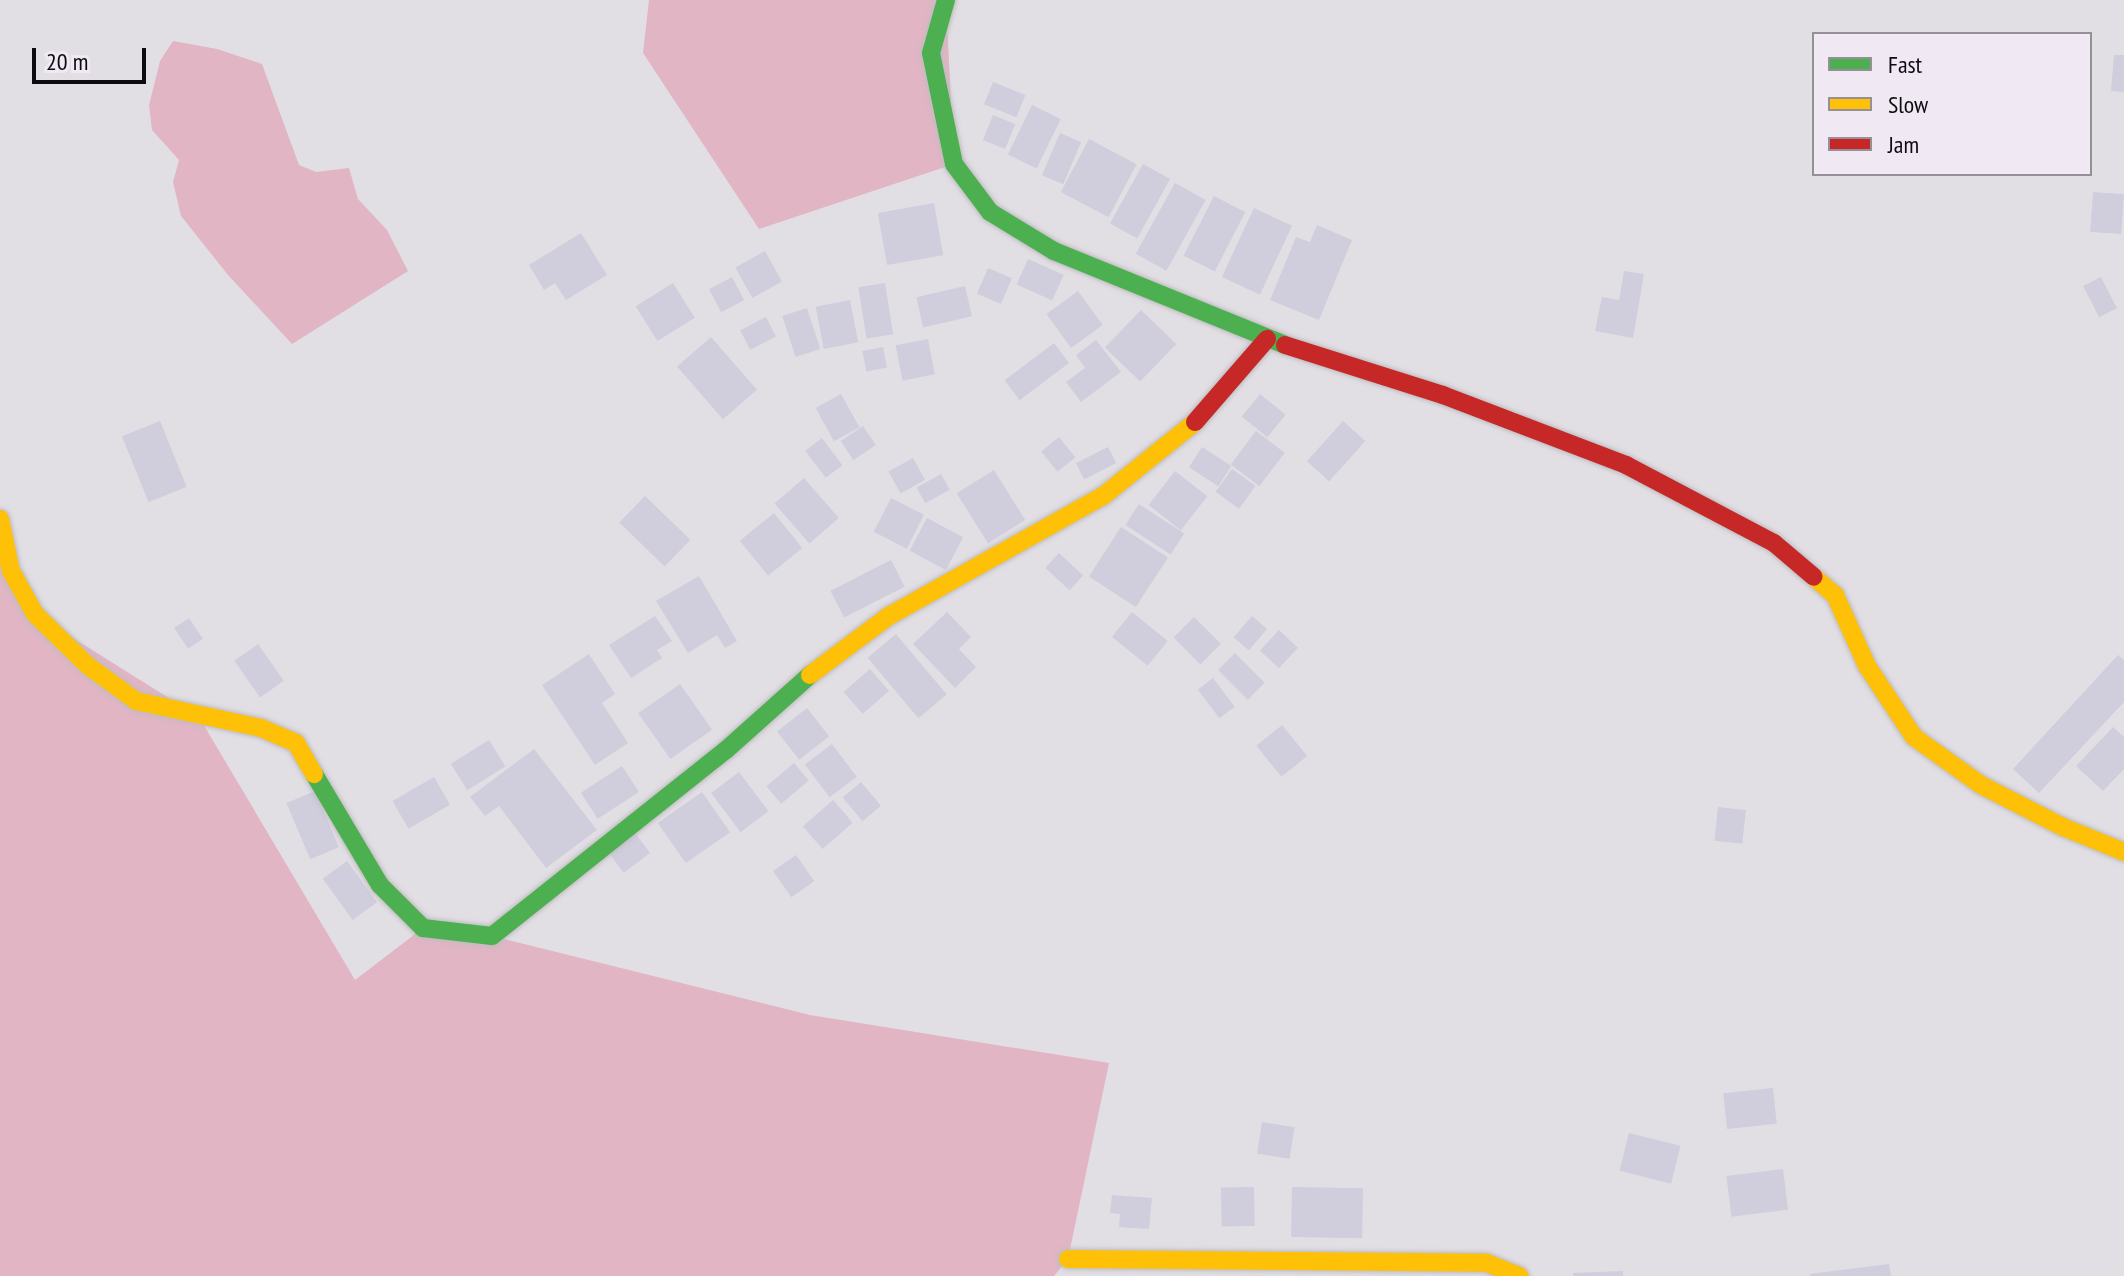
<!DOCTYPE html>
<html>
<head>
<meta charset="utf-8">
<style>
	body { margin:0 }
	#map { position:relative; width:2124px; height:1276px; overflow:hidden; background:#e2dfe4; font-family:"PT Sans Narrow",sans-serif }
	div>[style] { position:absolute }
	.green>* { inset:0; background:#e1b5c4 }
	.building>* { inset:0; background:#d0cddd; transform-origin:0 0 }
	.roads { filter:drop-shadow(0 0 2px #bebcc0) drop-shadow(0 0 2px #bebcc0) }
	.fast>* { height:18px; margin:-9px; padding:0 9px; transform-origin:9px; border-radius:9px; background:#4caf50 }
	.slow>* { height:18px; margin:-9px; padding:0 9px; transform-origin:9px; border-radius:9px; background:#ffc107 }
	.jam>* { height:18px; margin:-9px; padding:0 9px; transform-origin:9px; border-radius:9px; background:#c62828 }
	span { translate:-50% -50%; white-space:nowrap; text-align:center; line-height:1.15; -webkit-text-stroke:8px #f0e9f4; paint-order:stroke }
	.legend { position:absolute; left:1812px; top:32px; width:280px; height:144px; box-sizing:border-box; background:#f0e9f4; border:2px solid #959098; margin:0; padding:10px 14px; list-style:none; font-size:24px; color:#0d0b0f }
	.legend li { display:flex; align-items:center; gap:16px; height:40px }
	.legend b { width:40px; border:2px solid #959098 }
	.scale { position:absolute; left:32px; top:48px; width:114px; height:36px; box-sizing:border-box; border:4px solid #0d0b0f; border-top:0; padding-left:10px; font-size:24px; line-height:28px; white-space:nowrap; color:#0d0b0f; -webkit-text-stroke:6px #f0e9f4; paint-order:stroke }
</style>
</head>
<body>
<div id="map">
	<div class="green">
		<div style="clip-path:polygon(649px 0,946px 0,954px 164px,759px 229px,643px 53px)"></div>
		<div style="clip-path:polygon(173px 41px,217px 49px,262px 64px,299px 165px,316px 172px,349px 168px,358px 199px,387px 230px,408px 271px,292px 344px,228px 275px,181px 216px,173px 182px,179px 160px,152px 130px,149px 105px,160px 61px)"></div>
		<div style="clip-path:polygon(0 519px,35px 614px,199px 717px,355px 980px,423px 928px,500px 938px,810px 1015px,1109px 1063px,1068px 1259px,1054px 1276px,0 1276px)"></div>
	</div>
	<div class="building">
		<div style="clip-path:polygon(2114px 55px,2124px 55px,2124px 92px,2111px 91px)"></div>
		<div style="left:993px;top:82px;width:35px;height:24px;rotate:22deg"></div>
		<div style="left:1032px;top:105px;width:32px;height:55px;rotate:26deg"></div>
		<div style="left:993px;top:115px;width:24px;height:27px;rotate:22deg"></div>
		<div style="left:1060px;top:133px;width:23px;height:46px;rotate:23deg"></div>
		<div style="left:1089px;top:139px;width:54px;height:60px;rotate:28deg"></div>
		<div style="left:1143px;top:164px;width:31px;height:68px;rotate:29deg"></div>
		<div style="left:1175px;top:183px;width:35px;height:81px;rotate:29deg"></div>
		<div style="left:2093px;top:192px;width:31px;height:40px;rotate:4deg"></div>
		<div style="left:1214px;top:196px;width:35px;height:67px;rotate:27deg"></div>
		<div style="left:934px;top:203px;width:53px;height:57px;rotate:80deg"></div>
		<div style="left:1254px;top:208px;width:42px;height:76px;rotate:25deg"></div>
		<div style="clip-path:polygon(1317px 225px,1352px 240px,1319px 320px,1270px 300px,1296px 237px,1310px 242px)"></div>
		<div style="clip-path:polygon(581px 233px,607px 275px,566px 300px,555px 283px,544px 290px,529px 265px)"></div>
		<div style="left:765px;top:251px;width:35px;height:34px;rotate:61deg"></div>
		<div style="left:1028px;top:259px;width:39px;height:28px;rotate:24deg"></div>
		<div style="left:988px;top:268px;width:26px;height:28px;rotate:23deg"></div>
		<div style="clip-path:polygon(1624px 271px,1644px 274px,1633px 338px,1595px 331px,1602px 297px,1619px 300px)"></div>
		<div style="left:732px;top:277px;width:26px;height:26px;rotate:62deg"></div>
		<div style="left:2101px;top:277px;width:35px;height:20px;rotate:63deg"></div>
		<div style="left:673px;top:283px;width:41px;height:44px;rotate:58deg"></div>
		<div style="left:885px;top:283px;width:52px;height:27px;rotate:81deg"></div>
		<div style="left:965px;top:286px;width:31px;height:50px;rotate:77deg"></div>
		<div style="left:1078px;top:291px;width:42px;height:39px;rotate:54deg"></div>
		<div style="left:850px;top:300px;width:43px;height:35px;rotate:79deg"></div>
		<div style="left:807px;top:308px;width:43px;height:26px;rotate:72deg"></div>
		<div style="left:1141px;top:310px;width:49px;height:52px;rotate:44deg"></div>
		<div style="left:766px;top:317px;width:22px;height:29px;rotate:63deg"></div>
		<div style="left:711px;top:337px;width:70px;height:45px;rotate:49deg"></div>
		<div style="left:928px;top:339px;width:36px;height:33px;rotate:79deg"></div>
		<div style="clip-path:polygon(1096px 340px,1121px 372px,1081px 402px,1066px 382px,1085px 368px,1076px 355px)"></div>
		<div style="left:1054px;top:343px;width:25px;height:62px;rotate:53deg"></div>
		<div style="left:883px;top:347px;width:21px;height:21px;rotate:79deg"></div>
		<div style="left:841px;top:394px;width:38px;height:29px;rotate:61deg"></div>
		<div style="left:1260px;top:394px;width:33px;height:29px;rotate:39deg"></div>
		<div style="left:160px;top:421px;width:71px;height:41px;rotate:68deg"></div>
		<div style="left:1343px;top:421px;width:30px;height:54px;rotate:42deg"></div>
		<div style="left:863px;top:426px;width:23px;height:27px;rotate:56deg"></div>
		<div style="left:1256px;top:431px;width:36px;height:42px;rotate:37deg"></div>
		<div style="left:1059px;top:437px;width:26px;height:23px;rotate:51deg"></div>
		<div style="left:822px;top:438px;width:34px;height:21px;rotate:53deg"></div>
		<div style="left:1108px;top:447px;width:18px;height:36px;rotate:63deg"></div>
		<div style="left:1202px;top:447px;width:35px;height:24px;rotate:33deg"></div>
		<div style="left:913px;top:458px;width:25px;height:28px;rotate:61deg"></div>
		<div style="left:1232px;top:469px;width:29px;height:28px;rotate:36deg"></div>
		<div style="left:994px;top:470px;width:59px;height:44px;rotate:58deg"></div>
		<div style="left:1175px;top:471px;width:41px;height:43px;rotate:38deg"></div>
		<div style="left:941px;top:474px;width:18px;height:28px;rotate:61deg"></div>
		<div style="left:804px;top:478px;width:53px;height:39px;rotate:49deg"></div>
		<div style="left:645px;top:496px;width:63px;height:37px;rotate:44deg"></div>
		<div style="left:891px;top:498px;width:37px;height:38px;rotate:27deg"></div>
		<div style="left:1139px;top:504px;width:54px;height:25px;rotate:33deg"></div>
		<div style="left:774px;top:513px;width:45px;height:44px;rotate:51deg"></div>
		<div style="left:927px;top:518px;width:41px;height:37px;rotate:28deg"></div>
		<div style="left:1121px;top:527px;width:56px;height:59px;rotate:33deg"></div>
		<div style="left:1059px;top:553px;width:33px;height:20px;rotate:43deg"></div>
		<div style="left:891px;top:560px;width:30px;height:68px;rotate:63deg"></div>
		<div style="clip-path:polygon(699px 576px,737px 641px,725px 648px,717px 635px,688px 653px,656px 601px)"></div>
		<div style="clip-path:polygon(947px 612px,971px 637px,959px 649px,976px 667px,955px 688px,913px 644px)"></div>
		<div style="left:1132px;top:612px;width:46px;height:32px;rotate:39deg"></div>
		<div style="clip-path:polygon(655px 616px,672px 641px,657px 650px,662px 658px,631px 678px,609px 645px)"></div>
		<div style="left:1252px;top:616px;width:20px;height:28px;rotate:41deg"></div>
		<div style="left:1194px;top:617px;width:38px;height:29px;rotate:45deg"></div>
		<div style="left:189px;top:618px;width:25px;height:18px;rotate:56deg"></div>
		<div style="left:1279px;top:630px;width:26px;height:28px;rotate:43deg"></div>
		<div style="left:896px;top:634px;width:79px;height:37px;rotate:50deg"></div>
		<div style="left:258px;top:644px;width:45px;height:29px;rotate:55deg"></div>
		<div style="left:1235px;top:653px;width:42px;height:24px;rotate:45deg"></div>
		<div style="clip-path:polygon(589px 654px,615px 694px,602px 703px,628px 743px,595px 765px,542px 685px)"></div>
		<div style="clip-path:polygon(2118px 655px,2124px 660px,2124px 702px,2039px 793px,2013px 769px)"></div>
		<div style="left:870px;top:669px;width:29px;height:35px;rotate:49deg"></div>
		<div style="left:1213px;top:678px;width:36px;height:19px;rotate:53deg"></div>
		<div style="left:680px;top:684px;width:56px;height:51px;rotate:55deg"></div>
		<div style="left:807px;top:708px;width:36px;height:38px;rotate:52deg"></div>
		<div style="left:1282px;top:725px;width:40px;height:33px;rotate:51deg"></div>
		<div style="clip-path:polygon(2113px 727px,2124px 737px,2124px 769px,2103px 791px,2076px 766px)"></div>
		<div style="left:489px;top:740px;width:31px;height:45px;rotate:58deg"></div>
		<div style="left:832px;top:744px;width:41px;height:34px;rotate:53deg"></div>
		<div style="clip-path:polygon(534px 749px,597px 830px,546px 868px,499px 806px,485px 816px,470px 797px)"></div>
		<div style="left:794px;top:763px;width:23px;height:36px;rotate:50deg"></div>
		<div style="left:622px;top:766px;width:31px;height:49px;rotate:57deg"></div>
		<div style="left:739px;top:772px;width:49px;height:35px;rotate:53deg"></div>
		<div style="left:434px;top:777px;width:32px;height:48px;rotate:60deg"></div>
		<div style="left:861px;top:782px;width:31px;height:24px;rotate:50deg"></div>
		<div style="left:315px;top:791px;width:61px;height:31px;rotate:67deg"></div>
		<div style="left:702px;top:792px;width:49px;height:54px;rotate:55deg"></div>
		<div style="left:833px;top:800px;width:30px;height:40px;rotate:49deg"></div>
		<div style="left:1718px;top:807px;width:28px;height:34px;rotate:6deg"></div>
		<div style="left:632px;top:829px;width:30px;height:33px;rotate:53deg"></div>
		<div style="left:796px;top:855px;width:32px;height:28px;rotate:55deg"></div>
		<div style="left:347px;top:861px;width:51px;height:30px;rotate:54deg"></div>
		<div style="left:1773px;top:1088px;width:36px;height:50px;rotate:84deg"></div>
		<div style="left:1262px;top:1122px;width:33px;height:32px;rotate:9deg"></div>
		<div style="left:1629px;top:1133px;width:53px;height:39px;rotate:14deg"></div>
		<div style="left:1783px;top:1169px;width:41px;height:57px;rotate:83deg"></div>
		<div style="left:1254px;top:1187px;width:39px;height:33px;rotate:89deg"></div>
		<div style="left:1292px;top:1187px;width:71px;height:50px;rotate:1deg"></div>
		<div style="clip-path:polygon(1112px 1195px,1152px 1198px,1149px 1229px,1119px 1227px,1120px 1214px,1110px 1213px)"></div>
		<div style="clip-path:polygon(1889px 1264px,1891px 1276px,1810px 1276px,1810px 1274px)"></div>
		<div style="clip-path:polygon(1623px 1271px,1623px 1276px,1573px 1276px,1573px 1273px)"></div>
	</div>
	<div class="roads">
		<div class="fast">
			<div style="left:946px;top:0;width:55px;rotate:105.8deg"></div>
			<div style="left:931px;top:53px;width:113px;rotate:78.3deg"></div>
			<div style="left:954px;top:164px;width:60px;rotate:53.1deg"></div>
			<div style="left:990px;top:212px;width:75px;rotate:31.4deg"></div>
			<div style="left:1054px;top:251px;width:249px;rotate:22.1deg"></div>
			<div style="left:314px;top:774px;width:129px;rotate:59.3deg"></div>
			<div style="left:380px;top:885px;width:61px;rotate:45deg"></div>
			<div style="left:423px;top:928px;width:69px;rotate:6.6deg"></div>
			<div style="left:492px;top:936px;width:299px;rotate:-38.5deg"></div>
			<div style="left:726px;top:750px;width:113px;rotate:-41.8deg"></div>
		</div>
		<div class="slow">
			<div style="left:0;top:519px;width:53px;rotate:78.1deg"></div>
			<div style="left:11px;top:571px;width:49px;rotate:60.8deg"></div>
			<div style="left:35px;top:614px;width:73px;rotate:44.4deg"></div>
			<div style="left:87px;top:665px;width:61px;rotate:36.3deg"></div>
			<div style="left:136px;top:701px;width:128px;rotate:12.2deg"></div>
			<div style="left:261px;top:728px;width:38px;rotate:23deg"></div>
			<div style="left:296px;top:743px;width:36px;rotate:60deg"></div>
			<div style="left:1814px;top:577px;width:28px;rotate:41deg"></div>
			<div style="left:1835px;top:595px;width:78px;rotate:65.7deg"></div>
			<div style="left:1867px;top:666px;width:85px;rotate:56.5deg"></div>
			<div style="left:1914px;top:737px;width:82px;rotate:35.6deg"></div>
			<div style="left:1981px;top:785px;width:92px;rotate:27.1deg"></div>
			<div style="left:2063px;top:827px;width:66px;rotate:22.3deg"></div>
			<div style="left:810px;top:675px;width:99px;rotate:-36.8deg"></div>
			<div style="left:889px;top:616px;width:245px;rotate:-29.3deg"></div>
			<div style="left:1103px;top:496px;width:118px;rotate:-38.8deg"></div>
			<div style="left:1068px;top:1259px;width:419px;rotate:0.5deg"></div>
			<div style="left:1487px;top:1263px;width:35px;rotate:22deg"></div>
		</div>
		<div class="jam">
			<div style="left:1285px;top:345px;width:166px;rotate:17.6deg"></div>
			<div style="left:1443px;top:395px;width:196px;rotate:20.9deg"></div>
			<div style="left:1626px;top:465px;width:167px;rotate:27.8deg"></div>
			<div style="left:1774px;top:543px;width:52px;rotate:40.4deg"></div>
			<div style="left:1195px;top:422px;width:110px;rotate:-49.1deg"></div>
		</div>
	</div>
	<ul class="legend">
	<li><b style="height:10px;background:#4caf50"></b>Fast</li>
	<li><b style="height:10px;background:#ffc107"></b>Slow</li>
	<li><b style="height:10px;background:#c62828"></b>Jam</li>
	</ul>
	<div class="scale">20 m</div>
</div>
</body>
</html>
